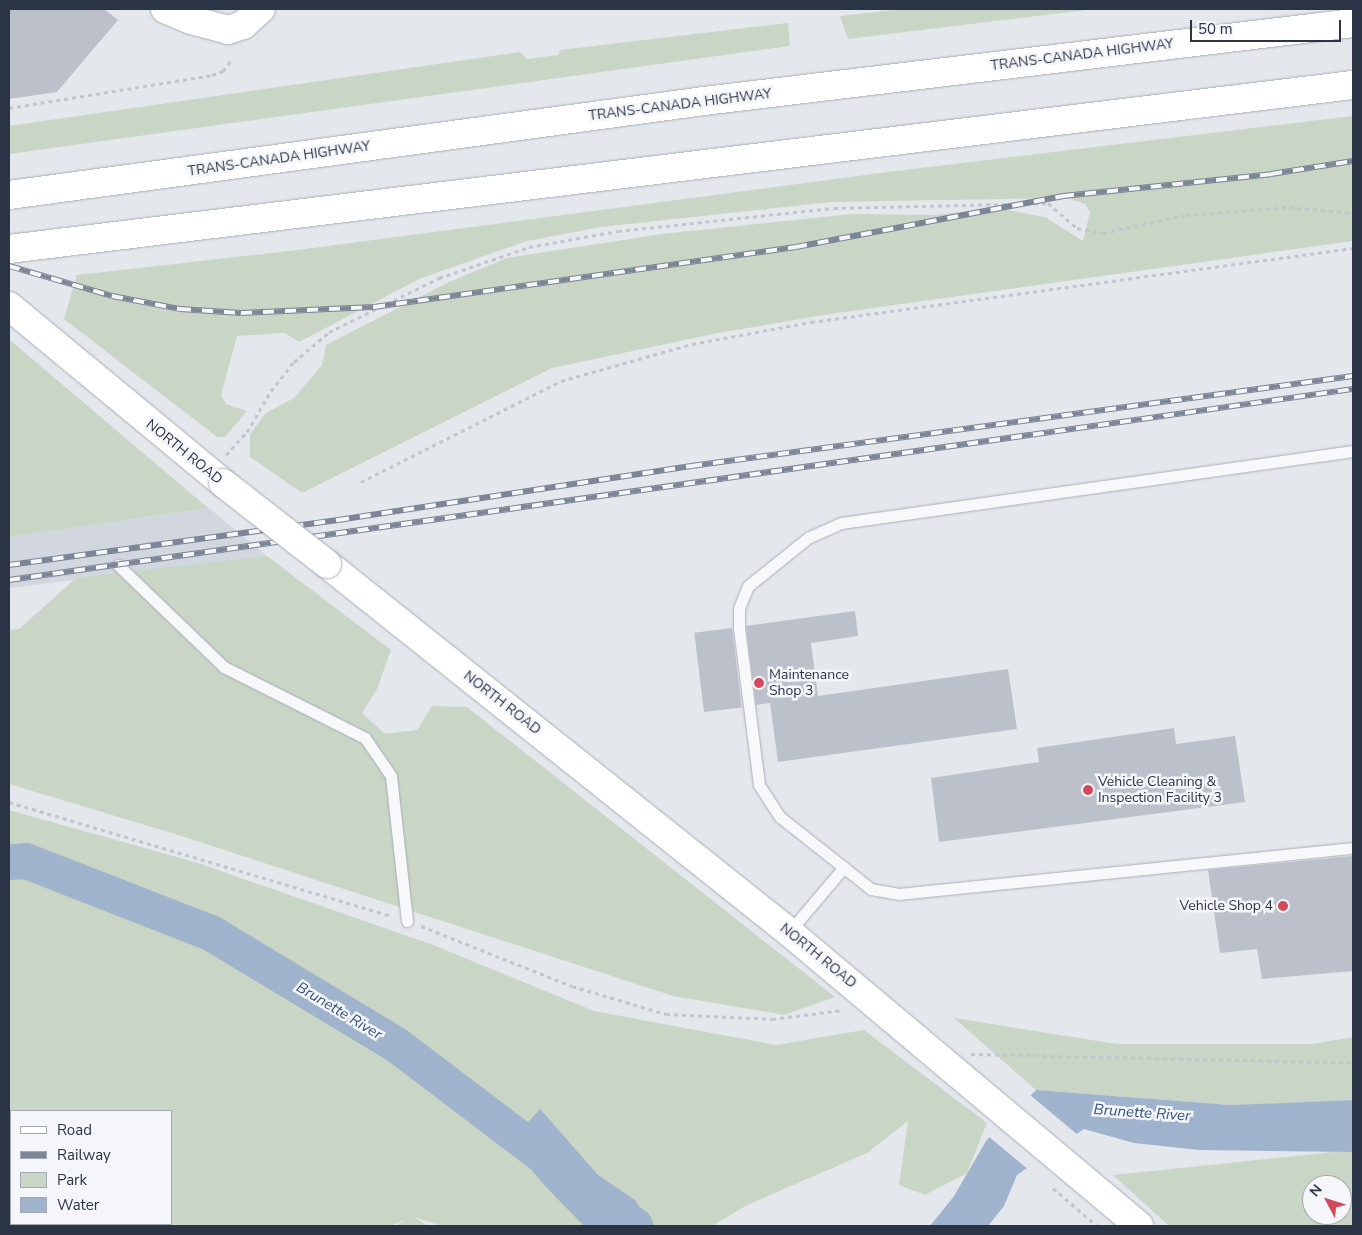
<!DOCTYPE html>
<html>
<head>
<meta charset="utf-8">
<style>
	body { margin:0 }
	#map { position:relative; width:1362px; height:1235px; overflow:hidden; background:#e4e7ec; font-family:"Nunito Sans",sans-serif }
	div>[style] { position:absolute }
	.built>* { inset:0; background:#d2d6de }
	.green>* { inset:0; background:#c9d6c5 }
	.water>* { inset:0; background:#9fb4cc }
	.pier>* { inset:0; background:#e4e7ec }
	.river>* { height:36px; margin:-18px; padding:0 18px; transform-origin:18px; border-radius:18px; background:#9fb4cc }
	.building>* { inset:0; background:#bbc0ca; transform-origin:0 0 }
	.path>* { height:3px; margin-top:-1.5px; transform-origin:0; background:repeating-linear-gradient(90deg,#c2c5cb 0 4px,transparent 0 8px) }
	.roads { filter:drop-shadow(0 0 1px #a9aeb7) drop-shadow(0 0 1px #a9aeb7) }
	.lane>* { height:11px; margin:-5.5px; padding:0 5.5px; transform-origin:5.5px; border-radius:5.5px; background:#f7f8fa }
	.secondary>* { height:28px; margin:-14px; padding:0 14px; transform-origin:14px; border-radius:14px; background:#fff }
	.highway>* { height:28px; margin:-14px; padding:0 14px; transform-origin:14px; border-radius:14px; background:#fff }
	.rail>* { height:5.5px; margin-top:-2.75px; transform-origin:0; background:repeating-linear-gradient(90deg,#f4f6f9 0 11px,#7d8696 0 22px); box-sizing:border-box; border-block:1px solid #7d8696 }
	.bridges { filter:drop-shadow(0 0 1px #a9aeb7) drop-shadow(0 0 1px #a9aeb7) }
	.secondary-bridge>* { height:28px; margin:-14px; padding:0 14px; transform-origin:14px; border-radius:14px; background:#fff }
	.dots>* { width:14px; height:14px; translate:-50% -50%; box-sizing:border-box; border:2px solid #f4f6f9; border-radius:50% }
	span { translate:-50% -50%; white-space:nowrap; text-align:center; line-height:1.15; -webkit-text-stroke:5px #f4f6f9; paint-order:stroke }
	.street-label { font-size:14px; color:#2b3445 }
	.poi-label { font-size:14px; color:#2b3445 }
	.left { translate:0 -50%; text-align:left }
	.right { translate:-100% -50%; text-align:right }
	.water-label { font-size:15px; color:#34527a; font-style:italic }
	.frame { position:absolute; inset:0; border:10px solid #2b3445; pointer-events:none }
	.legend { position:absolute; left:10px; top:1110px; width:162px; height:115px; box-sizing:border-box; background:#f4f6f9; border:1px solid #a4a8b1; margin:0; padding:6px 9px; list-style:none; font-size:15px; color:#2b3445 }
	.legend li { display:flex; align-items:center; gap:10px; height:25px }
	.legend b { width:25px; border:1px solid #a4a8b1 }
	.north { position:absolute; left:1302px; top:1175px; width:50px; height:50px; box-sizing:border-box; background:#f4f6f9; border:1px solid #a4a8b1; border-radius:50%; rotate:310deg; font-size:14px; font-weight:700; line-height:20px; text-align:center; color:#2b3445 }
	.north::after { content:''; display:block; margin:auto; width:18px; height:22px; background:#d1495b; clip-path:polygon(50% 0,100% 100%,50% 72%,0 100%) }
	.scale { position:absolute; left:1190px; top:20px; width:151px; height:22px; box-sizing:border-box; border:2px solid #2b3445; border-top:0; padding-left:6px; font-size:15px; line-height:18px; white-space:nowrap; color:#2b3445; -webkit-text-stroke:4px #f4f6f9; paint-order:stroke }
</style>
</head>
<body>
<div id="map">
	<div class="built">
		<div style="clip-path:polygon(209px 508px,267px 556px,9px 588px,9px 537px)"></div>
	</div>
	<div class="green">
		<div style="clip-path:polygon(903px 9px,1095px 9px,848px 39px,840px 16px)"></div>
		<div style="clip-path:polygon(788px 23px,790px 46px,9px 154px,9px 126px,520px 52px,527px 59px,558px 55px,560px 50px)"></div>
		<div style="clip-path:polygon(1353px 116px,1353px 241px,830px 314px,718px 333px,552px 368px,302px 493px,250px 457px,250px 434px,266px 413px,294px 398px,322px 365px,326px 345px,449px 282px,507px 258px,662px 234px,851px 214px,935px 215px,996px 208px,1045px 217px,1083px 241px,1090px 212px,1085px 204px,1067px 198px,831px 202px,601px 227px,527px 241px,419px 279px,299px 342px,285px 333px,237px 336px,221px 395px,226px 404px,247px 411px,225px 437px,217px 437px,64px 319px,77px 275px,290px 251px,888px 172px)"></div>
		<div style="clip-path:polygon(9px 339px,30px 357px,208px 508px,9px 537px)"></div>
		<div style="clip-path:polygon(267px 556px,391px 650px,377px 689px,362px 713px,385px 734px,417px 730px,432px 706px,467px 707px,835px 997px,784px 1015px,673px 996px,175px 834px,9px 784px,9px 630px,19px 629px,76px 578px)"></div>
		<div style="clip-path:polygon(evenodd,9px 810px,198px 863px,433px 945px,594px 1011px,776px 1045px,864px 1030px,987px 1123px,967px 1173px,925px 1195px,899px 1185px,908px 1121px,867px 1153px,747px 1205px,712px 1226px,442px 1226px,414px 1217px,428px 1226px,396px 1226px,406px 1219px,391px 1226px,9px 1226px,9px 810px,11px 1111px,171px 1111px,171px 1224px,11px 1224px,11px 1111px)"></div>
		<div style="clip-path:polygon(954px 1018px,1117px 1044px,1313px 1044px,1353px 1037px,1353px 1100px,1231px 1105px,1036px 1090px)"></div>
		<div style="clip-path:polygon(evenodd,1353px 1150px,1353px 1226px,1169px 1226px,1113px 1175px,1353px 1150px,1312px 1185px,1342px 1185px,1342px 1215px,1312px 1215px,1312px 1185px)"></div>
	</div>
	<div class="water">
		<div style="clip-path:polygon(1036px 1090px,1231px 1105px,1353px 1100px,1353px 1152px,1199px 1150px,1134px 1143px,1084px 1129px,1017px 1175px,1004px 1206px,988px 1226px,930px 1226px,954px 1196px,986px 1141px)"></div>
		<div style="clip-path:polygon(540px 1109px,598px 1175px,635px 1200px,651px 1226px,584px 1226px,546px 1187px,509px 1144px)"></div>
	</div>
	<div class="pier">
		<div style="clip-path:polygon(1029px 1094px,1079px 1136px,1029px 1170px,988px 1136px)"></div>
	</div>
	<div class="river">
		<div style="left:9px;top:862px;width:17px;rotate:-3deg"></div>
		<div style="left:26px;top:861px;width:199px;rotate:21.3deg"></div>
		<div style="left:211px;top:933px;width:218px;rotate:31.1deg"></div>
		<div style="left:398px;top:1046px;width:298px;rotate:37.2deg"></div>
	</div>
	<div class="building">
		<div style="clip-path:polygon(9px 9px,104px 9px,118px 20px,57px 92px,9px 99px)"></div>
		<div style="clip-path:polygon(855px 611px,858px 636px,811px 643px,818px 696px,1008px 669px,1017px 729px,778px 762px,770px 703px,756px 705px,746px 626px)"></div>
		<div style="left:732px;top:628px;width:80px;height:38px;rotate:83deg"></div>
		<div style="clip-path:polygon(1174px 728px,1176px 744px,1235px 736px,1245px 802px,939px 842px,931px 778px,1039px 762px,1037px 748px)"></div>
		<div style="clip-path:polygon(1353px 856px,1353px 971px,1262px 979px,1257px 949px,1220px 953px,1208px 870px)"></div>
	</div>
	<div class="path">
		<div style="left:9px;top:108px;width:206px;rotate:-9.2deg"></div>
		<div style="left:212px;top:75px;width:12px;rotate:-20deg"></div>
		<div style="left:223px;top:71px;width:15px;rotate:-53deg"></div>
		<div style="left:226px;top:455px;width:31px;rotate:-48deg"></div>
		<div style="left:247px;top:432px;width:48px;rotate:-59.7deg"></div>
		<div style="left:271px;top:391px;width:37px;rotate:-52deg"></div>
		<div style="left:294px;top:362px;width:46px;rotate:-40.6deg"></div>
		<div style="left:329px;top:332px;width:123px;rotate:-26.1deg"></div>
		<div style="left:439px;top:278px;width:95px;rotate:-19deg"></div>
		<div style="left:529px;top:247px;width:90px;rotate:-10.2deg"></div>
		<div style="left:618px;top:231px;width:217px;rotate:-6.1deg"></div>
		<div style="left:834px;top:208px;width:214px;rotate:-1.3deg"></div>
		<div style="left:1048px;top:203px;width:38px;rotate:41deg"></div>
		<div style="left:1077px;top:228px;width:26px;rotate:11deg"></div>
		<div style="left:1103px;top:233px;width:85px;rotate:-12.2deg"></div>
		<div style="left:1186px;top:215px;width:103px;rotate:-4.4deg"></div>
		<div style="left:1289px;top:207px;width:64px;rotate:5.4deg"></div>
		<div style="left:361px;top:482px;width:224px;rotate:-26.8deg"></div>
		<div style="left:561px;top:381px;width:136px;rotate:-15.8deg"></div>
		<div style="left:692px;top:344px;width:121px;rotate:-10.5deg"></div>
		<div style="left:811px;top:322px;width:547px;rotate:-7.77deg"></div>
		<div style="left:9px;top:802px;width:399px;rotate:16.6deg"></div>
		<div style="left:421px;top:926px;width:162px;rotate:21.7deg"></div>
		<div style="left:572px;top:986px;width:98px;rotate:16.6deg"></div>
		<div style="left:666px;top:1014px;width:106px;rotate:2.7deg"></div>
		<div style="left:772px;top:1019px;width:71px;rotate:-7.3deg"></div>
		<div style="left:971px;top:1054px;width:382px;rotate:1.3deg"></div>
		<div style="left:1053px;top:1188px;width:58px;rotate:40.8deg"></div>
	</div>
	<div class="roads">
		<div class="lane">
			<div style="left:1353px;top:451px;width:517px;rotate:172deg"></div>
			<div style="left:841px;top:523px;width:35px;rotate:156deg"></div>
			<div style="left:809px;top:537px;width:78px;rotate:141.2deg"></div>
			<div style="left:748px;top:586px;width:24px;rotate:112deg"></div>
			<div style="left:739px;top:608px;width:20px;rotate:90deg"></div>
			<div style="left:739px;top:628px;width:158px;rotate:82.7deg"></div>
			<div style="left:759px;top:785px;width:38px;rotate:57deg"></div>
			<div style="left:780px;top:817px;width:116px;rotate:38.4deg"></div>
			<div style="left:871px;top:889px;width:28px;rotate:10deg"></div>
			<div style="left:899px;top:894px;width:456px;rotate:-5.8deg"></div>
			<div style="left:118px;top:565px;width:147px;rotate:43.9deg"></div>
			<div style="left:224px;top:667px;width:158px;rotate:26.7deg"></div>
			<div style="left:365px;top:738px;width:46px;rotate:55.6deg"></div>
			<div style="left:391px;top:776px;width:146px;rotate:83.7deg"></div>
			<div style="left:789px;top:932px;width:85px;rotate:-49.8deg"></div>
			<div style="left:9px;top:1171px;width:2px;rotate:27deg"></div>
			<div style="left:71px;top:1224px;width:4px;rotate:34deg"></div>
		</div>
		<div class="secondary">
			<div style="left:165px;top:9px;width:28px;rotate:23deg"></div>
			<div style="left:191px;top:20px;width:38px;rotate:15deg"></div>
			<div style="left:228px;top:30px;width:16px;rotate:-18deg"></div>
			<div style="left:243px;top:25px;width:24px;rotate:-42deg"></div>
			<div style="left:9px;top:306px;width:278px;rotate:39.6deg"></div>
			<div style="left:327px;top:564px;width:591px;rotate:38.54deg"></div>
			<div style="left:789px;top:932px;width:457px;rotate:40deg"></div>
		</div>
		<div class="highway">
			<div style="left:9px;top:195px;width:701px;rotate:-7.7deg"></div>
			<div style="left:704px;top:101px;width:654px;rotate:-6.85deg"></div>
			<div style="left:9px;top:249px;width:1354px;rotate:-6.96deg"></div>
		</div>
	</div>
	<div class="rail">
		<div style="left:9px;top:266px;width:107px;rotate:16.2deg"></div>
		<div style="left:112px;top:296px;width:69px;rotate:10.8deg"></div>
		<div style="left:180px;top:309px;width:61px;rotate:3.8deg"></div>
		<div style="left:241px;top:313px;width:133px;rotate:-2.6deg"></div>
		<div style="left:374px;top:307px;width:426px;rotate:-8.1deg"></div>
		<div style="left:796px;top:247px;width:272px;rotate:-10.8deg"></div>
		<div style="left:1063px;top:196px;width:209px;rotate:-6deg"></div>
		<div style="left:1271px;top:174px;width:83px;rotate:-9deg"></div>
		<div style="left:9px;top:565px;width:332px;rotate:-7.8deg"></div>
		<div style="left:338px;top:520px;width:357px;rotate:-8.7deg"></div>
		<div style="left:691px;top:466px;width:668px;rotate:-7.74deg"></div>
		<div style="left:9px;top:580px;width:1358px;rotate:-8.09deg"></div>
	</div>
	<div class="bridges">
		<div class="secondary-bridge">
			<div style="left:223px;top:483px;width:132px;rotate:37.9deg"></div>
		</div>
	</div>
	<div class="dots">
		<div style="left:759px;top:683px;background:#d1495b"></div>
		<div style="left:1088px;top:790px;background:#d1495b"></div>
		<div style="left:1283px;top:906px;background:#d1495b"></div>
	</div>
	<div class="street-label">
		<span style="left:1082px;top:55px;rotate:-7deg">TRANS-CANADA HIGHWAY</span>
		<span style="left:680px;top:105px;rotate:-7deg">TRANS-CANADA HIGHWAY</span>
		<span style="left:279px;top:159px;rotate:-8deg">TRANS-CANADA HIGHWAY</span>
		<span style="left:184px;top:452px;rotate:39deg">NORTH ROAD</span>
		<span style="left:502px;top:703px;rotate:38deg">NORTH ROAD</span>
		<span style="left:818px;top:956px;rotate:39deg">NORTH ROAD</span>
	</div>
	<div class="poi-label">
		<span class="left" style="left:769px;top:683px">Maintenance<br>Shop 3</span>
		<span class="left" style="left:1098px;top:790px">Vehicle Cleaning &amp;<br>Inspection Facility 3</span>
		<span class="right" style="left:1273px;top:906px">Vehicle Shop 4</span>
	</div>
	<div class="water-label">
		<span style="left:339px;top:1011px;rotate:31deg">Brunette River</span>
		<span style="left:1142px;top:1113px;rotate:4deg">Brunette River</span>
	</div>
	<div class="frame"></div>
	<ul class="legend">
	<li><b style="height:6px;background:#fff"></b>Road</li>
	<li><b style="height:6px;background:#7d8696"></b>Railway</li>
	<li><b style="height:14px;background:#c9d6c5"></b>Park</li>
	<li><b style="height:14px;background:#9fb4cc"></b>Water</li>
	</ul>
	<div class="north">N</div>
	<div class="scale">50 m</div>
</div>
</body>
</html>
